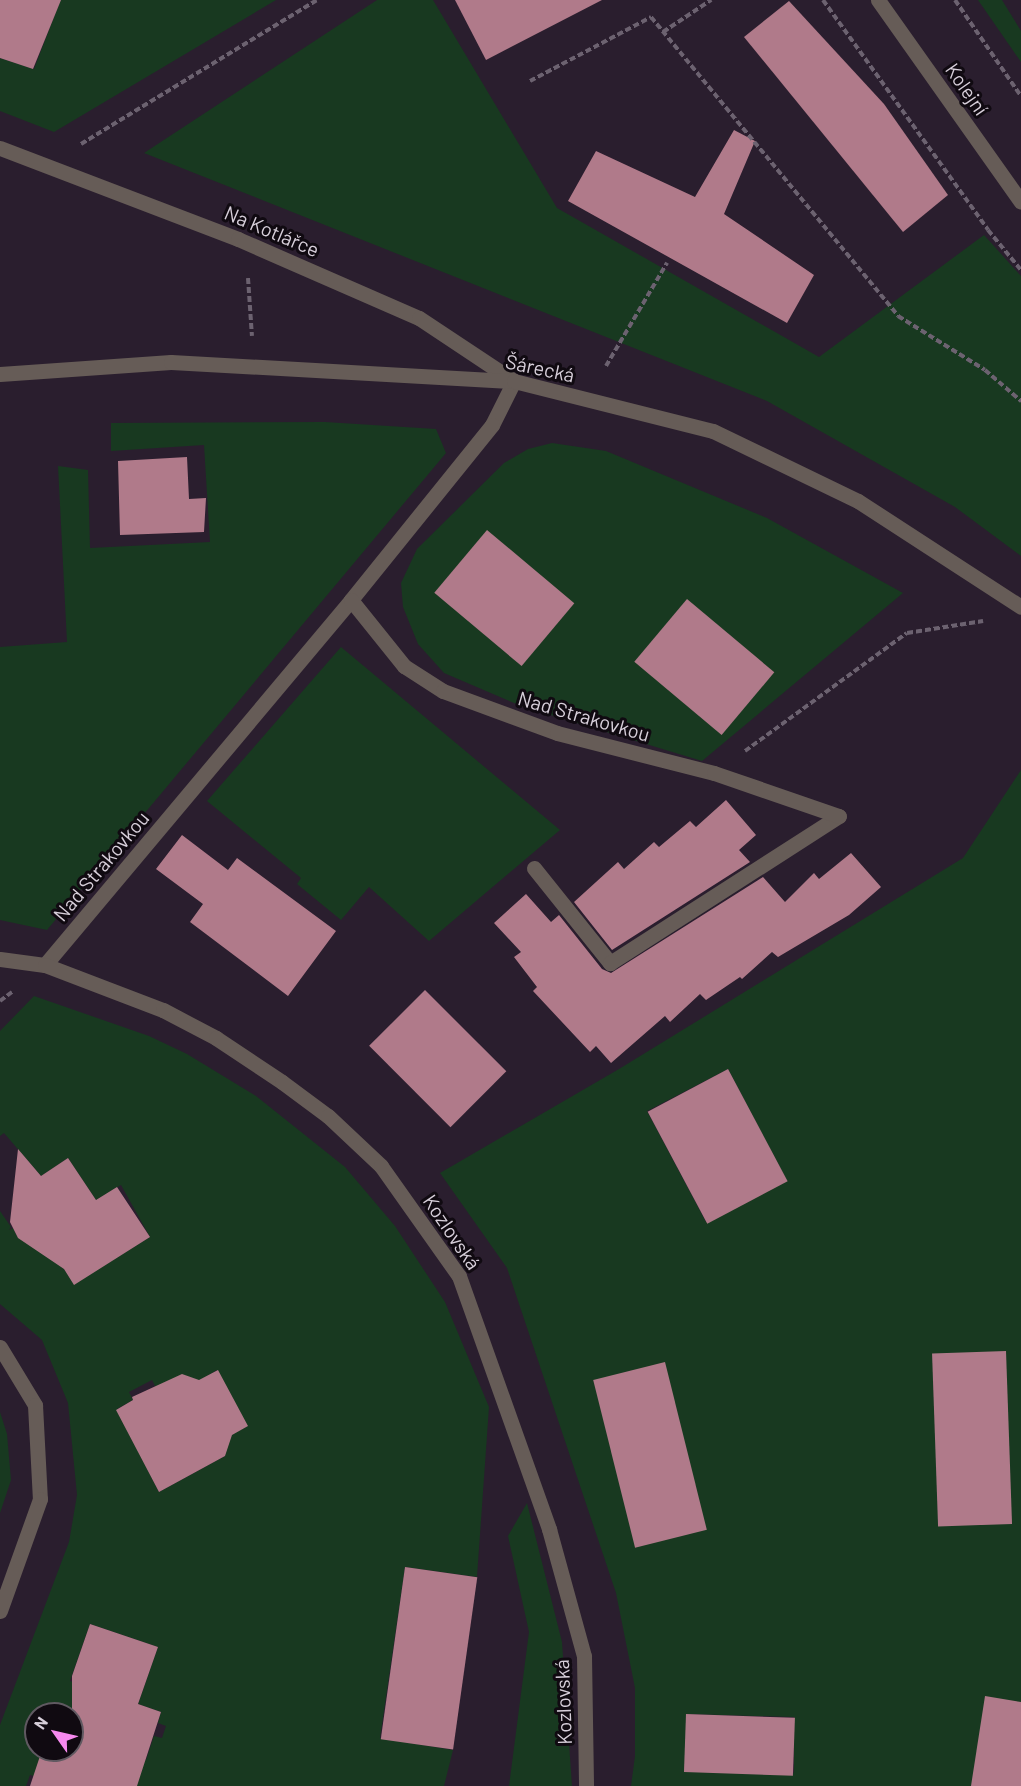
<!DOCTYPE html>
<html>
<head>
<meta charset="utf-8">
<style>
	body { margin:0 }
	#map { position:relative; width:1021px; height:1786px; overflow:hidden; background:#2a1e2e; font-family:Barlow,sans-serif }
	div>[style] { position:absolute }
	.green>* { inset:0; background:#183920 }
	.building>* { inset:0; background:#b07a8a; transform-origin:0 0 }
	.path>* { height:4px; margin-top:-2px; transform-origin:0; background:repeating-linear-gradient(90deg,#6c6270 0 6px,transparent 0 9px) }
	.service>* { height:15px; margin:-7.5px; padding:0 7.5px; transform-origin:7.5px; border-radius:7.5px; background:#665c57 }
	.minor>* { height:15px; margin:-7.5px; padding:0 7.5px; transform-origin:7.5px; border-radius:7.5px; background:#665c57 }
	.tertiary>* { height:15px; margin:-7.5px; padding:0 7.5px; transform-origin:7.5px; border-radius:7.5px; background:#665c57 }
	span { translate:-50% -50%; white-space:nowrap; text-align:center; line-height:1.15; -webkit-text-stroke:6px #100a11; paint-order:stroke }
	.street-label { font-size:20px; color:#d7cfda }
	.north { position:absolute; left:24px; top:1702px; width:60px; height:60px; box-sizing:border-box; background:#100a11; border:2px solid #605961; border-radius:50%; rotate:304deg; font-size:16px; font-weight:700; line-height:24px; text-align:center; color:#d7cfda }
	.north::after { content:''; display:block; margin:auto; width:21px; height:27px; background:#f689ee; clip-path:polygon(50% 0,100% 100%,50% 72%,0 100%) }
</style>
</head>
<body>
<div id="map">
	<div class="green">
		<div style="clip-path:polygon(50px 0,276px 0,54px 132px,0 111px,0 58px,34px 69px,59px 4px)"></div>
		<div style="clip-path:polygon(377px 0,433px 0,557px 208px,819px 357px,984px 235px,1021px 276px,1021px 556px,955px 507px,767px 401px,144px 153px)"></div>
		<div style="clip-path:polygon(978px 0,1002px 0,1021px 31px,1021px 62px)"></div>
		<div style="clip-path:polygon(325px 422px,436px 429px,446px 453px,47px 930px,0 920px,0 647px,67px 642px,58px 466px,88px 470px,90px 548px,210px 542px,204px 445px,111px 451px,111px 423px)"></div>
		<div style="clip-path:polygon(552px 443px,606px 451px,767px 518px,903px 593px,702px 761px,521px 706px,444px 673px,418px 644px,403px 607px,401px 583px,417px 549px,504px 463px,528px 449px)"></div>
		<div style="clip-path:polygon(341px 647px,560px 830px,429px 941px,369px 887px,341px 920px,297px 884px,301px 878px,207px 801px)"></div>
		<div style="clip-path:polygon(evenodd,1021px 770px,1021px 1786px,631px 1786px,635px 1756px,635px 1688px,616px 1593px,507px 1268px,440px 1173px,619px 1069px,963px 858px,1021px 770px,728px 1069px,787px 1181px,706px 1222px,647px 1111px,728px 1069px,1021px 770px,687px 1714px,794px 1717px,794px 1773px,687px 1714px)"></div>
		<div style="clip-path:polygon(evenodd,34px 996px,149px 1036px,187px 1054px,256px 1096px,345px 1167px,395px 1226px,445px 1302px,489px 1407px,477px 1577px,405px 1567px,380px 1738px,453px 1750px,444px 1786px,120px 1786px,130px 1755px,146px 1760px,154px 1736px,162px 1738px,166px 1726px,158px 1723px,161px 1712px,138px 1704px,158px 1647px,90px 1624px,70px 1681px,94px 1689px,72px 1714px,36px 1714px,36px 1750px,42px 1750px,34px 1776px,30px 1775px,26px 1786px,0 1786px,0 1725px,69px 1542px,77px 1495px,68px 1403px,42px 1340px,0 1304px,0 1211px,11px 1227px,9px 1230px,13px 1228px,17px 1236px,60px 1263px,74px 1284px,150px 1237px,121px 1185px,96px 1200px,68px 1158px,41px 1176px,4px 1133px,0 1136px,0 1031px,34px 996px,217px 1370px,247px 1426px,227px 1437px,225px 1456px,159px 1492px,117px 1409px,133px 1400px,129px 1392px,152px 1380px,155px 1386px,197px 1382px,217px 1370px)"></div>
		<div style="clip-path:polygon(0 1412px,7px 1434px,11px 1480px,0 1513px)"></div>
		<div style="clip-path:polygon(527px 1503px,562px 1642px,572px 1786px,509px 1786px,529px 1632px,508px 1536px)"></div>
	</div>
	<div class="building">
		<div style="clip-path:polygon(0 0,61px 0,33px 69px,0 58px)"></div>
		<div style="clip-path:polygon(455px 0,602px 0,486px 60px)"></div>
		<div style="clip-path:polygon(789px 1px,884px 104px,948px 195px,903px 232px,744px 37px)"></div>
		<div style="clip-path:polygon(734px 130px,755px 141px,724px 214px,814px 275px,787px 323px,568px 201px,596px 151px,695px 197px)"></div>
		<div style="clip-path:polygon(187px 457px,189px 499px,206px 498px,204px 532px,120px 535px,118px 461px)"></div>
		<div style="left:487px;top:530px;width:114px;height:82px;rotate:40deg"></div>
		<div style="left:687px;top:599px;width:114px;height:82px;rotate:40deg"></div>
		<div style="clip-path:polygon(726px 800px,756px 835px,739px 850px,750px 862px,612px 950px,574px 902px,618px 862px,624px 869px,654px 842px,659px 847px,690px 821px,696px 827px)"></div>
		<div style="clip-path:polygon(182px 835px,228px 870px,237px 858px,336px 931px,288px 996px,190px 922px,203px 904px,156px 869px)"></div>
		<div style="clip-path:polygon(851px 853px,881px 887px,849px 915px,778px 957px,772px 952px,742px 979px,740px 977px,706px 1000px,700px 994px,670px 1022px,665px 1016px,611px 1063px,596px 1046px,590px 1052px,533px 991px,537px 987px,514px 957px,521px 952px,494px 923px,526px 894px,551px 922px,559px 915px,602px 969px,611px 973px,763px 877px,785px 902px,814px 873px,819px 879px)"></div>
		<div style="left:425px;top:990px;width:115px;height:79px;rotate:45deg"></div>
		<div style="left:728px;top:1069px;width:127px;height:91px;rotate:62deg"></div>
		<div style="clip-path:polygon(18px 1149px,41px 1176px,68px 1158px,96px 1200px,117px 1187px,150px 1237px,74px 1285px,64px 1269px,18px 1238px,10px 1222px)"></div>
		<div style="left:1006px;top:1351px;width:173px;height:74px;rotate:88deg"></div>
		<div style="left:665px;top:1362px;width:173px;height:74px;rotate:76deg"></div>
		<div style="clip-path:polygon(218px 1370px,248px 1426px,232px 1435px,225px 1456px,159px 1492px,116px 1410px,133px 1400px,132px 1397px,182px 1374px,199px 1380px)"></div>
		<div style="left:405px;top:1567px;width:73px;height:174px;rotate:8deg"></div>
		<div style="clip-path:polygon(90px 1624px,158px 1647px,138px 1704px,161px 1712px,137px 1786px,30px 1786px,42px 1750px,72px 1750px,72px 1676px)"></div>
		<div style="clip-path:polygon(985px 1696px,1021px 1702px,1021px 1786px,971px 1786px)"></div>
		<div style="left:686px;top:1714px;width:109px;height:58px;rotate:2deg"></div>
	</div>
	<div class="path">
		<div style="left:823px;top:0;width:283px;rotate:54.3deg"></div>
		<div style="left:988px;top:230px;width:52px;rotate:50.5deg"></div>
		<div style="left:955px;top:0;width:116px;rotate:55.5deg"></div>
		<div style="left:663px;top:32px;width:58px;rotate:-33.7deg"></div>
		<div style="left:530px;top:81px;width:137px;rotate:-27.9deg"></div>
		<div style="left:651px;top:17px;width:388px;rotate:50.4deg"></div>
		<div style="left:898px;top:316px;width:102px;rotate:31.8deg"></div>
		<div style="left:985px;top:370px;width:48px;rotate:40.7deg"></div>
		<div style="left:81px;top:144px;width:276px;rotate:-31.4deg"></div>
		<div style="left:248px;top:278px;width:58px;rotate:86.1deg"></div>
		<div style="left:606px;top:366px;width:120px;rotate:-59.4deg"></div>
		<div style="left:745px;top:751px;width:200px;rotate:-36.1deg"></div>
		<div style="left:907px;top:633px;width:77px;rotate:-9deg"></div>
		<div style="left:0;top:1001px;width:15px;rotate:-37deg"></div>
	</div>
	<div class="service">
		<div style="left:534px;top:868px;width:122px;rotate:51.3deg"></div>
		<div style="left:610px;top:963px;width:272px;rotate:-32.7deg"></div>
	</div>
	<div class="minor">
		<div style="left:878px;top:0;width:247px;rotate:54.7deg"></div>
		<div style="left:0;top:148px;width:255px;rotate:20.9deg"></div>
		<div style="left:238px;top:239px;width:197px;rotate:23.6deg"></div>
		<div style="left:419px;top:318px;width:114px;rotate:33.6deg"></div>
		<div style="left:514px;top:381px;width:49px;rotate:116.6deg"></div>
		<div style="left:492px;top:425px;width:225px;rotate:128.9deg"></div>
		<div style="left:351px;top:600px;width:476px;rotate:130deg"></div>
		<div style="left:351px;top:600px;width:85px;rotate:51.2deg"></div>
		<div style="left:404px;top:666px;width:46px;rotate:32.7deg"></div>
		<div style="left:443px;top:691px;width:121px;rotate:20.2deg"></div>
		<div style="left:557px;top:733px;width:162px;rotate:14.3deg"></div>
		<div style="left:714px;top:773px;width:132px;rotate:19deg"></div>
		<div style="left:0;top:959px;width:45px;rotate:7.6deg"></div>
		<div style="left:45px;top:965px;width:126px;rotate:20.9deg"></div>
		<div style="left:163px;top:1010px;width:60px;rotate:27.8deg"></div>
		<div style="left:216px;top:1038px;width:79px;rotate:33.7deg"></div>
		<div style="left:282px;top:1082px;width:57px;rotate:36.5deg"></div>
		<div style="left:328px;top:1116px;width:73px;rotate:43.3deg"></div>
		<div style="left:381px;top:1166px;width:135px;rotate:54.7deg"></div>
		<div style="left:459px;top:1276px;width:269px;rotate:70.4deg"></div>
		<div style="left:549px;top:1529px;width:132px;rotate:74.6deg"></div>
		<div style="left:584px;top:1656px;width:130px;rotate:89.1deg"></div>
		<div style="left:0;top:1347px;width:68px;rotate:58.9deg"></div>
		<div style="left:35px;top:1405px;width:94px;rotate:87deg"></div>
		<div style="left:40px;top:1499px;width:119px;rotate:109.7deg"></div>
	</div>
	<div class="tertiary">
		<div style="left:0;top:374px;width:171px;rotate:-4deg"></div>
		<div style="left:171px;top:362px;width:344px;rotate:3.2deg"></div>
		<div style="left:514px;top:381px;width:205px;rotate:14.1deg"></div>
		<div style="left:713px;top:431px;width:161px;rotate:25.8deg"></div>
		<div style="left:858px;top:501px;width:194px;rotate:33deg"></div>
	</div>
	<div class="street-label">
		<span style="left:967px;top:89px;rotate:55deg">Kolejní</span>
		<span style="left:272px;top:231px;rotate:23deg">Na Kotlářce</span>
		<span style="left:540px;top:368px;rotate:12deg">Šárecká</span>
		<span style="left:584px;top:716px;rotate:16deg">Nad Strakovkou</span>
		<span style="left:101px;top:866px;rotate:-50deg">Nad Strakovkou</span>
		<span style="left:452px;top:1232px;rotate:56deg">Kozlovská</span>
		<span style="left:563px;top:1702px;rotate:-92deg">Kozlovská</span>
	</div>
	<div class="north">N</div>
</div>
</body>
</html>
